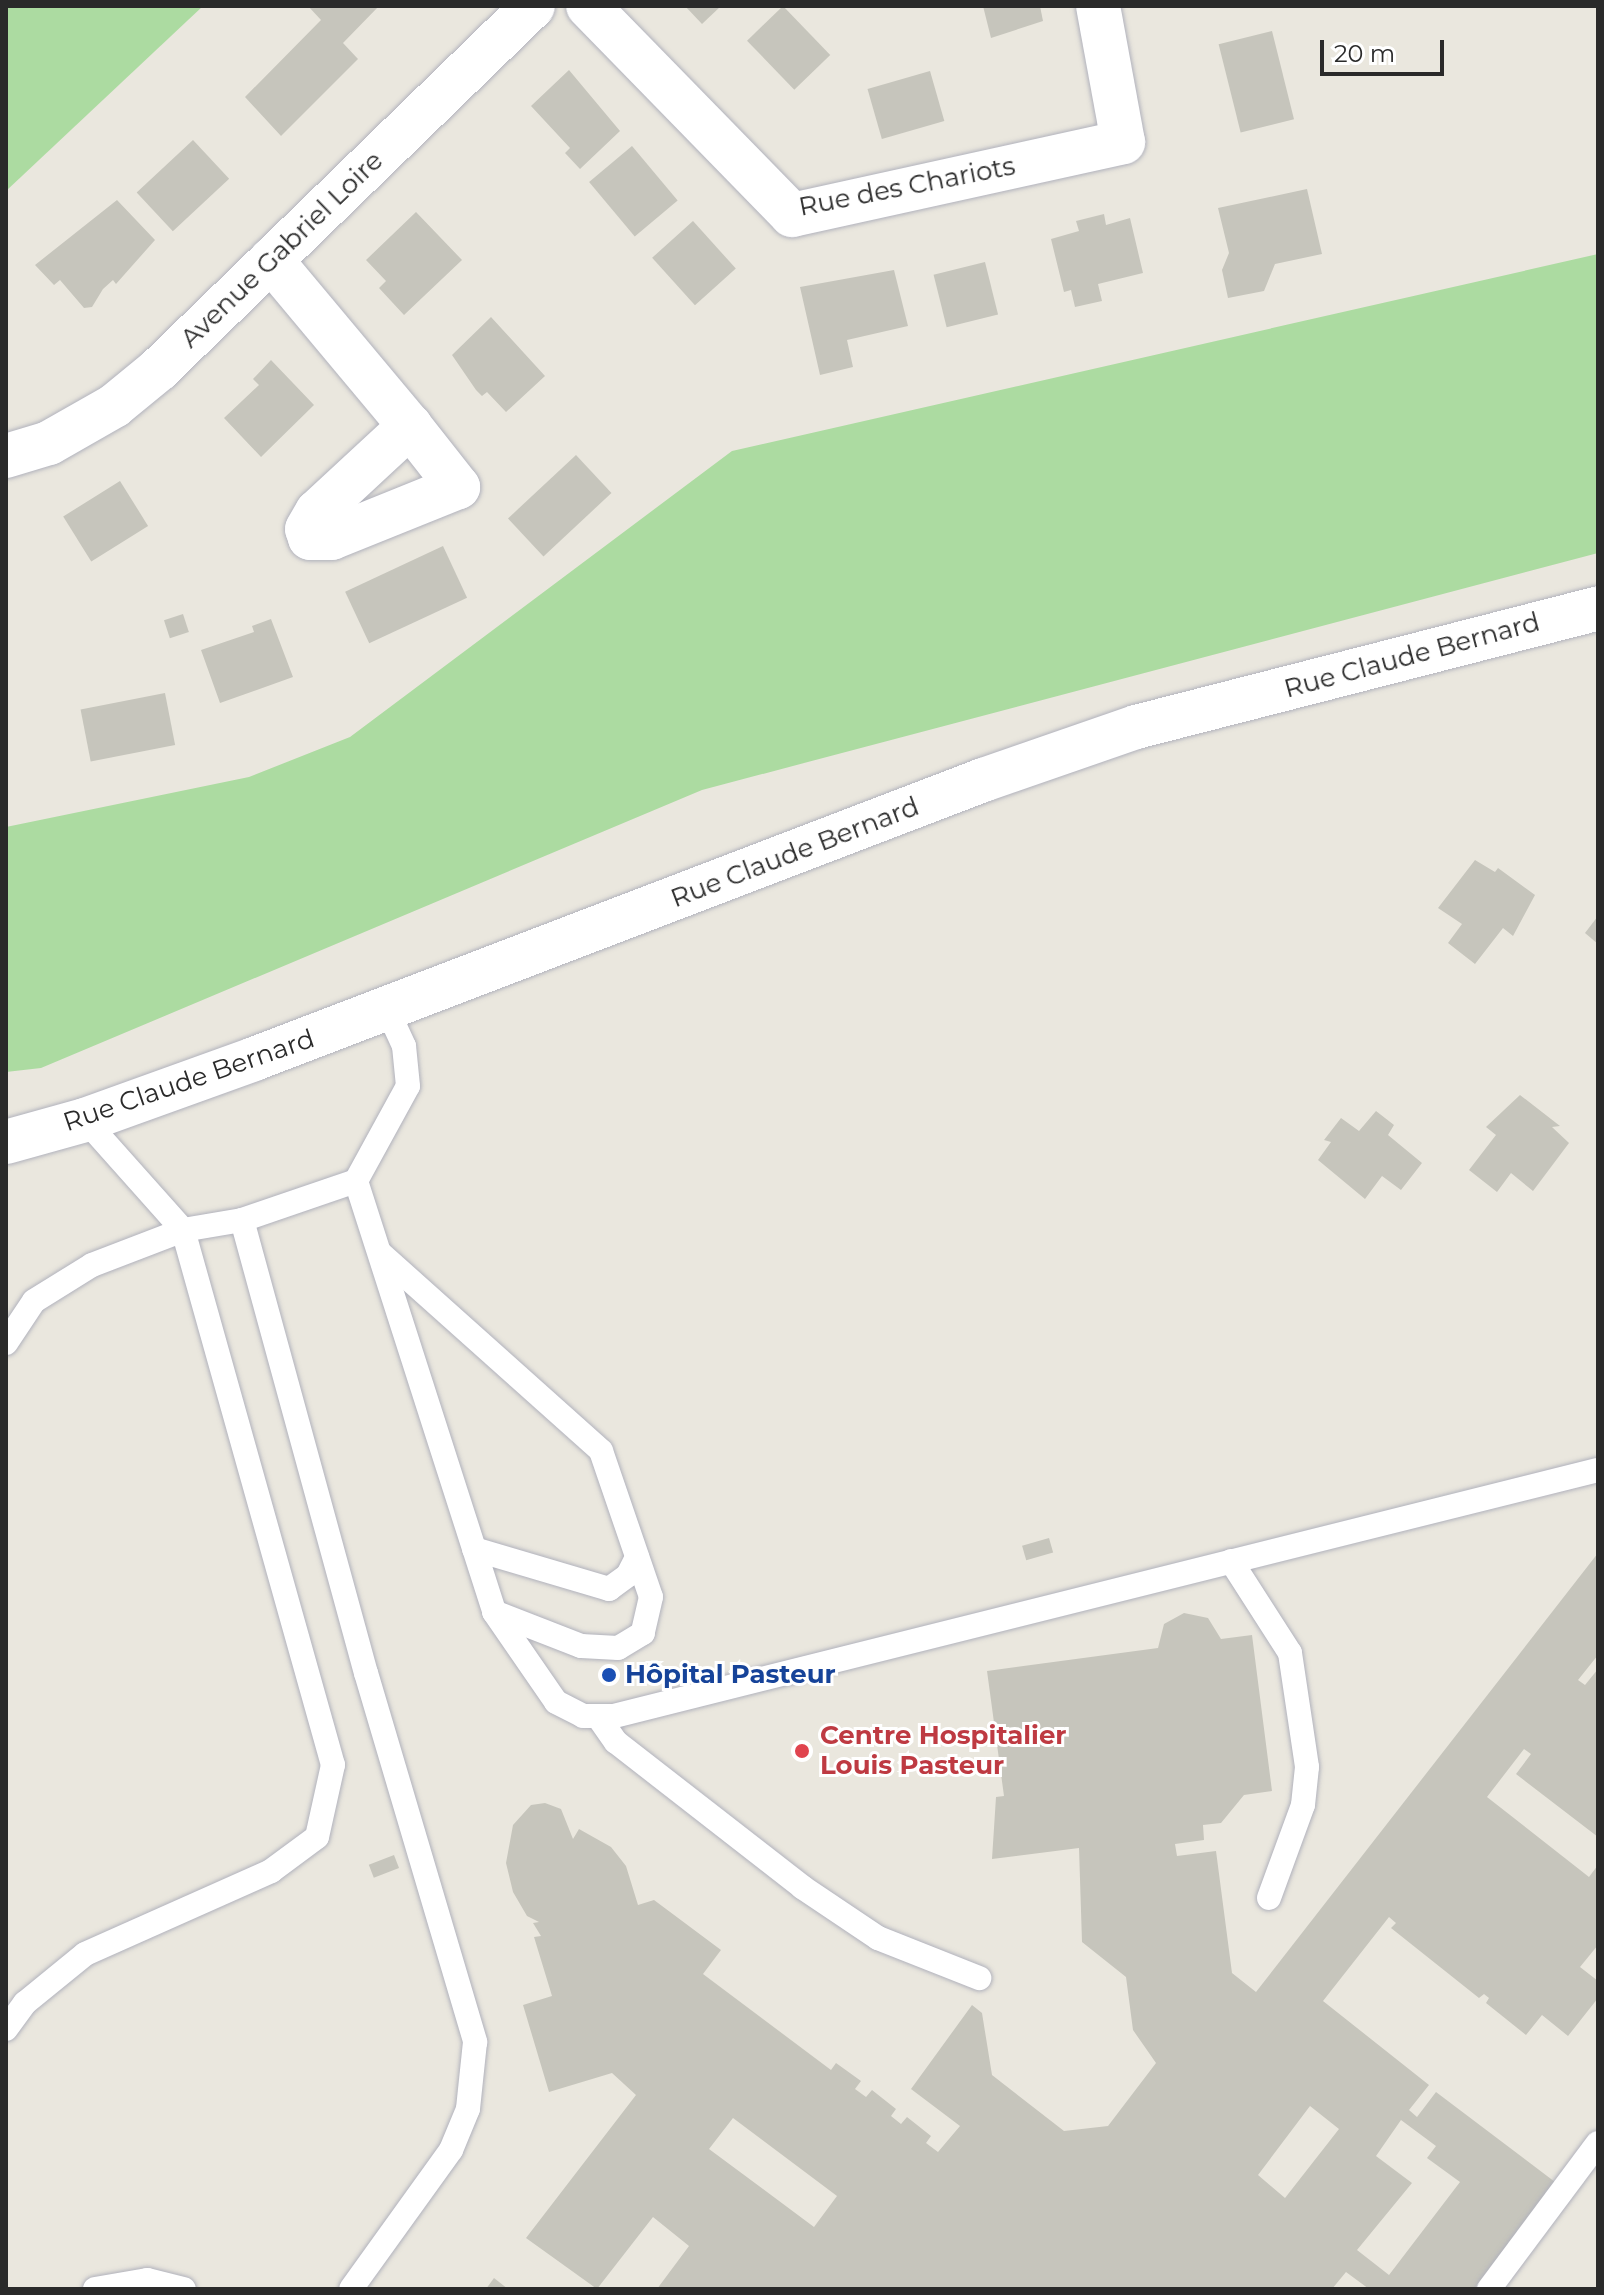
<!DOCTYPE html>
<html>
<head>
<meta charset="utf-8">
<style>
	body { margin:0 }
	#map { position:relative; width:1604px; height:2295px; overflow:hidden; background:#eae7de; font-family:Montserrat,sans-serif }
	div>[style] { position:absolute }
	.green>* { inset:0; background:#acdba1 }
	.building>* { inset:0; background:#c6c5bc; transform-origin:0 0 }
	.roads { filter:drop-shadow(0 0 2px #b1b2bc) drop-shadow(0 0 2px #b1b2bc) }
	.lane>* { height:24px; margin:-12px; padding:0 12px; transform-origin:12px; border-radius:12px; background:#fff }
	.street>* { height:44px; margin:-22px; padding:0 22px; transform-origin:22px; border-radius:22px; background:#fff }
	.secondary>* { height:44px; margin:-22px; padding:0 22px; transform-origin:22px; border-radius:22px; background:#fff }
	.dots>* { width:22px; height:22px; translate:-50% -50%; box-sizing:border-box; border:4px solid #fff; border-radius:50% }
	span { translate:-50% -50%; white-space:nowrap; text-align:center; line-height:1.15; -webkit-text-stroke:6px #fff; paint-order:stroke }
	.street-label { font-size:26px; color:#2a2a2a }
	.transit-label { font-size:26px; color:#164399; font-weight:700 }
	.left { translate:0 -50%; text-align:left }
	.health-label { font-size:26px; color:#be3a42; font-weight:700 }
	.frame { position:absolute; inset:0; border:8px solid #2a2a2a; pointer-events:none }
	.scale { position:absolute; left:1320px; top:40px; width:124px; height:36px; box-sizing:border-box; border:4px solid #2a2a2a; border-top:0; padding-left:10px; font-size:24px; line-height:28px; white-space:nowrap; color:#2a2a2a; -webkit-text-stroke:6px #fff; paint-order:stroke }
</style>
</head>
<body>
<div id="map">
	<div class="green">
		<div style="clip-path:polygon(6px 6px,203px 6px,6px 191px)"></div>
		<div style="clip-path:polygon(1598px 254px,1598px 553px,702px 790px,41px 1068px,6px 1072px,6px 827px,249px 777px,350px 737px,732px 451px)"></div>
	</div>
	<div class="building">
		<div style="clip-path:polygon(308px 6px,379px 6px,343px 43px,358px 59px,281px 136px,245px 97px,321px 20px)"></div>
		<div style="clip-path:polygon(685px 6px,721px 6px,702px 24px)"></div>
		<div style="left:783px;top:6px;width:68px;height:50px;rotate:46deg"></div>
		<div style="clip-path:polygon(983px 6px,1040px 6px,1043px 21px,991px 38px)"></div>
		<div style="left:1272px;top:31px;width:91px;height:55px;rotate:76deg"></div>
		<div style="clip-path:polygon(569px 70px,620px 131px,580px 169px,565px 153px,570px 148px,531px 106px)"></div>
		<div style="left:930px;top:71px;width:52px;height:65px;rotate:74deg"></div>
		<div style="left:193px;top:140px;width:53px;height:77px;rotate:47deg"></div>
		<div style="left:632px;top:146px;width:71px;height:56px;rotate:50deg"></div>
		<div style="clip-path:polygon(1307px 189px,1322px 254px,1275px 264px,1264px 291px,1228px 298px,1222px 270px,1229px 253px,1218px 208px)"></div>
		<div style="clip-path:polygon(117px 200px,155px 240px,116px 284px,113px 280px,103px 289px,92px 307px,84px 308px,60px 280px,54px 285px,35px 265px)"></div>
		<div style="clip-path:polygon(416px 212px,462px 260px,404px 315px,379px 288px,386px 281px,366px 260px)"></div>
		<div style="clip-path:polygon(1104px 214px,1106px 225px,1130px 218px,1143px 273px,1098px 284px,1102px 301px,1075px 307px,1071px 290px,1064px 292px,1051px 239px,1079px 231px,1076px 221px)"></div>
		<div style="left:693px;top:221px;width:64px;height:55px;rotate:48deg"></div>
		<div style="left:985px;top:262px;width:54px;height:53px;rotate:76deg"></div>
		<div style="clip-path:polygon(894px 270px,908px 326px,847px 340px,853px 367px,820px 375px,800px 287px)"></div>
		<div style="clip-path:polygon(491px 317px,545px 376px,506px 412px,487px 392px,482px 396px,476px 390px,452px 355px)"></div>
		<div style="clip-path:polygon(271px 360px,314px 405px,261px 457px,224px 418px,259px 385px,253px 379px)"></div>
		<div style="left:576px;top:455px;width:52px;height:93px;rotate:47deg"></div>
		<div style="left:120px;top:481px;width:53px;height:67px;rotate:58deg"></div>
		<div style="left:443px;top:546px;width:57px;height:108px;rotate:65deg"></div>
		<div style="left:183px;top:614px;width:19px;height:20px;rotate:72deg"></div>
		<div style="clip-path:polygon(271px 619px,293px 677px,220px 703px,201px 650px,254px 632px,252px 626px)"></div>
		<div style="left:165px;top:693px;width:53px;height:86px;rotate:79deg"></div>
		<div style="clip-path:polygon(1475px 860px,1495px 872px,1498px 868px,1535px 895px,1513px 936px,1503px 928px,1475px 964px,1448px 943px,1462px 924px,1438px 908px)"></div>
		<div style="clip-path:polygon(1598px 916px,1598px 944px,1585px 933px)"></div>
		<div style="clip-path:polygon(1520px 1095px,1560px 1126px,1552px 1127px,1569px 1143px,1533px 1191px,1511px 1173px,1497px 1192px,1469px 1170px,1496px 1135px,1486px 1127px)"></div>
		<div style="clip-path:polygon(1376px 1111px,1394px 1125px,1388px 1135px,1422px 1163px,1401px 1190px,1382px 1176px,1365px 1199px,1318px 1160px,1331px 1142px,1324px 1140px,1341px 1118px,1359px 1131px)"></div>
		<div style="left:1049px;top:1538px;width:15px;height:28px;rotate:74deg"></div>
		<div style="clip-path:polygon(evenodd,1598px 1553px,1598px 1655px,1578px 1680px,1585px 1685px,1598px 1669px,1598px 1837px,1516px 1774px,1531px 1754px,1524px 1749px,1487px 1797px,1589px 1877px,1598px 1865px,1598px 1945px,1580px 1967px,1598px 1981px,1598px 1998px,1568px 2036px,1542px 2015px,1526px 2035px,1486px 2003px,1489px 1998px,1484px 1994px,1479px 1998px,1391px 1928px,1396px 1923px,1389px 1917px,1323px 2001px,1429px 2085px,1409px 2110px,1417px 2117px,1436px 2092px,1555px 2182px,1474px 2289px,1369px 2289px,1346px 2272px,1332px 2289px,657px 2289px,689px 2246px,653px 2217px,597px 2289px,526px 2238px,636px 2095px,612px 2073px,549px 2092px,523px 2005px,552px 1996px,534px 1937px,541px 1936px,533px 1923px,539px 1922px,527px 1916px,513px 1892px,506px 1863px,513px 1825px,531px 1805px,545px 1803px,561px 1809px,573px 1839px,579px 1829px,611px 1847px,626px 1866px,638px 1905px,654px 1900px,721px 1950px,703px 1974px,831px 2070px,836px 2063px,861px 2081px,855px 2089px,866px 2097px,872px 2090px,896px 2109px,891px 2116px,901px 2124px,907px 2117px,931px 2136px,926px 2143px,938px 2152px,960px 2126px,911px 2089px,972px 2005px,982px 2013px,992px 2075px,1064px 2131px,1108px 2126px,1156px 2063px,1133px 2030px,1126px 1977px,1082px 1942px,1079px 1848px,992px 1859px,996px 1797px,1004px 1796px,987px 1671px,1158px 1648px,1164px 1624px,1184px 1613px,1208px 1618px,1221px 1639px,1252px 1635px,1272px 1791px,1244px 1795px,1221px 1823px,1203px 1825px,1204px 1840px,1175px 1844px,1177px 1856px,1216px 1851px,1232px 1973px,1256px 1992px,1598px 1553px,1310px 2106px,1339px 2129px,1285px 2198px,1258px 2175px,1310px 2106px,1598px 1553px,733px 2118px,837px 2196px,814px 2227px,709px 2149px,733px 2118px,1598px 1553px,1401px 2120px,1436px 2146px,1427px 2158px,1460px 2182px,1389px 2275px,1357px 2250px,1412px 2183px,1376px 2156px,1401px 2120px)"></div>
		<div style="left:394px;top:1855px;width:14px;height:27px;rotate:69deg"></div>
		<div style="clip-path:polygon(494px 2278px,508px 2289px,486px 2289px)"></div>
	</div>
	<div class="roads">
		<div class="lane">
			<div style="left:356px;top:1181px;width:453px;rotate:72.2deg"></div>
			<div style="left:494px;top:1612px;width:109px;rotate:55.4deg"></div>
			<div style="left:556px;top:1702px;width:30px;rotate:27deg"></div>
			<div style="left:583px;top:1716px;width:31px"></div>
			<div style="left:614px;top:1716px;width:1014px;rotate:-14.04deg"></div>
			<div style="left:242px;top:1220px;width:470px;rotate:74.7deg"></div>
			<div style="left:366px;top:1673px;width:385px;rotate:73.5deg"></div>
			<div style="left:475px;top:2042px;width:67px;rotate:96deg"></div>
			<div style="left:468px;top:2109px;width:44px;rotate:112.5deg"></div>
			<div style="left:451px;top:2150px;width:171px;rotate:125.7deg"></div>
			<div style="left:381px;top:1254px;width:295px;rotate:41.8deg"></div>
			<div style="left:601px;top:1451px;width:154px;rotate:71.1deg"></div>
			<div style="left:651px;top:1597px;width:37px;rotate:103deg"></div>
			<div style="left:643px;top:1633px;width:29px;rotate:149deg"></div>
			<div style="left:618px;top:1648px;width:37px;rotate:-177deg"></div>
			<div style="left:581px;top:1646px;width:93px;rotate:-158.7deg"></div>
			<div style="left:6px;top:1343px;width:50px;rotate:-56.3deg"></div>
			<div style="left:34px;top:1301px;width:68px;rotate:-31.8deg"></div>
			<div style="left:92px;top:1265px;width:97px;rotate:-21deg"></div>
			<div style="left:183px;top:1230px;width:60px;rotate:-9.6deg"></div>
			<div style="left:242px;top:1220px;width:120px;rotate:-18.9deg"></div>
			<div style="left:356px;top:1181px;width:108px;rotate:-61.3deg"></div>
			<div style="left:408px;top:1086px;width:40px;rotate:-95.7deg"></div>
			<div style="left:404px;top:1046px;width:41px;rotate:-114.7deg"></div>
			<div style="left:474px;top:1549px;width:141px;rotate:16.5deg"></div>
			<div style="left:609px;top:1589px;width:24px;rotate:-36deg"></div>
			<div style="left:628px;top:1575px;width:20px;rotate:-63deg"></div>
			<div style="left:1231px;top:1561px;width:109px;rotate:57.3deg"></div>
			<div style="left:1290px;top:1653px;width:115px;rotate:81.5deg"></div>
			<div style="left:1307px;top:1767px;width:38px;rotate:96deg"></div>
			<div style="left:1303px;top:1805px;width:99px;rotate:110.1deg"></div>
			<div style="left:599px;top:1718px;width:29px;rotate:55deg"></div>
			<div style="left:616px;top:1742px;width:236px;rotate:37.9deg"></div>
			<div style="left:802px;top:1887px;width:92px;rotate:33.9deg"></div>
			<div style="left:878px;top:1938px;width:109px;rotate:21.6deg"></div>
			<div style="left:6px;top:2029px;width:32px;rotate:-54deg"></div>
			<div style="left:25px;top:2003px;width:77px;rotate:-39.2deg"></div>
			<div style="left:85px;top:1954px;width:204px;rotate:-24deg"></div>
			<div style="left:271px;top:1871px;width:57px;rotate:-36.5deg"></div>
			<div style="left:317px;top:1837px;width:74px;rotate:-77.5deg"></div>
			<div style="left:333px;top:1765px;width:556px;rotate:-105.66deg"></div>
			<div style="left:183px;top:1230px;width:147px;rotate:-131.7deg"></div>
			<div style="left:95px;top:2289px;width:53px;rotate:-9.8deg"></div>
			<div style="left:147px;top:2280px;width:38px;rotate:14deg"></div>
			<div style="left:1489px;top:2289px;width:182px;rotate:-53.3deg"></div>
		</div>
		<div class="street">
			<div style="left:588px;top:6px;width:292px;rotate:45.7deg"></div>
			<div style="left:792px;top:215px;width:339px;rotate:-12.4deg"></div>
			<div style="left:1123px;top:142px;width:138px;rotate:-100.4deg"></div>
			<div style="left:271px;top:260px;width:217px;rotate:50.1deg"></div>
			<div style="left:410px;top:426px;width:78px;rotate:51.8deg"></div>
			<div style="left:458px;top:487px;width:136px;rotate:158deg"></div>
			<div style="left:332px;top:538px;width:22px;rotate:180deg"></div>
			<div style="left:310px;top:538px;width:9px;rotate:-108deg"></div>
			<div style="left:307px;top:529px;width:20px;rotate:-60deg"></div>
			<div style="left:317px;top:512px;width:127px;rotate:-42.8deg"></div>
			<div style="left:6px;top:456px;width:45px;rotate:-16.8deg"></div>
			<div style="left:49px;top:443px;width:75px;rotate:-29.6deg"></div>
			<div style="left:114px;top:406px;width:58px;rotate:-39.4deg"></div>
			<div style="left:159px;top:369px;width:521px;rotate:-44.14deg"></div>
		</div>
		<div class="secondary">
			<div style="left:6px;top:1142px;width:82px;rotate:-15.6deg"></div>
			<div style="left:85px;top:1120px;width:180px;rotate:-19.8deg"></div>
			<div style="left:254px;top:1059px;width:781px;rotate:-20.94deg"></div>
			<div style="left:983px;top:780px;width:162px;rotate:-19.1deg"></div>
			<div style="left:1136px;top:727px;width:477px;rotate:-14.4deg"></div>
		</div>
	</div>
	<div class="dots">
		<div style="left:609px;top:1675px;background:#1a4fb4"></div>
		<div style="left:802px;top:1751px;background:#e0444e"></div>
	</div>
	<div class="street-label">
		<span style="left:907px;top:187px;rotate:-11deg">Rue des Chariots</span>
		<span style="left:282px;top:250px;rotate:-44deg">Avenue Gabriel Loire</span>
		<span style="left:1412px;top:656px;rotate:-15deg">Rue Claude Bernard</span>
		<span style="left:795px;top:853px;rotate:-21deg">Rue Claude Bernard</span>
		<span style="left:189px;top:1081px;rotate:-19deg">Rue Claude Bernard</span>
	</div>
	<div class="transit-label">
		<span class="left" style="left:625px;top:1675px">Hôpital Pasteur</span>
	</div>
	<div class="health-label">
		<span class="left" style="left:820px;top:1751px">Centre Hospitalier<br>Louis Pasteur</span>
	</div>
	<div class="frame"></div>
	<div class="scale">20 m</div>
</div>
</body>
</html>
